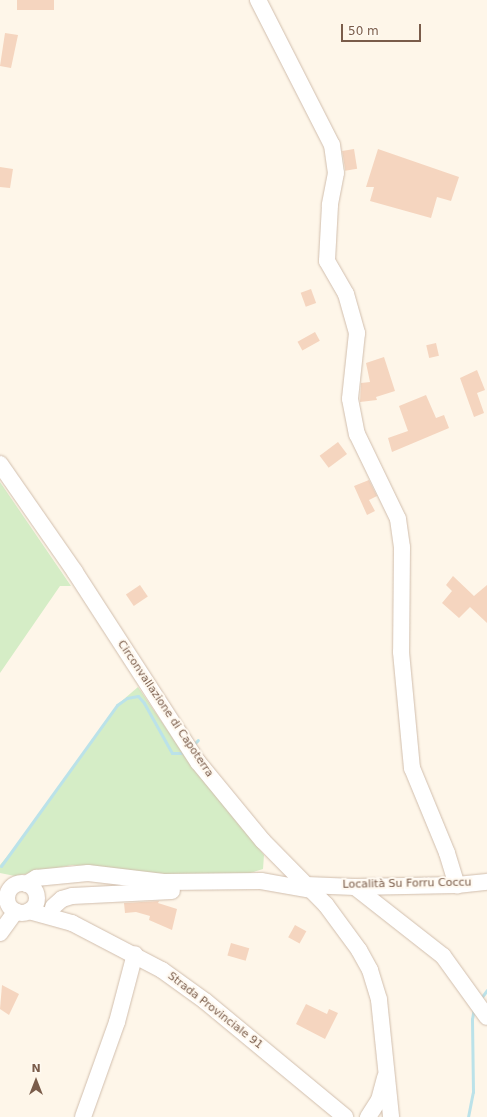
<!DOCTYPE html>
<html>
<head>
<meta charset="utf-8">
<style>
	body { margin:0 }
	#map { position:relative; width:487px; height:1117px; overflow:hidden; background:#fef6e9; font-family:"DejaVu Sans",sans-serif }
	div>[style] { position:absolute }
	.green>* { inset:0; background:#d5edc6 }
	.stream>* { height:3px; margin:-1.5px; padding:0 1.5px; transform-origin:1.5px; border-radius:1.5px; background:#bbe2e9 }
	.building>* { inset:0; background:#f5d5bf; transform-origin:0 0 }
	.roads { filter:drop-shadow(0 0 1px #d1bead) drop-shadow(0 0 1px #d1bead) }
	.minor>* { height:16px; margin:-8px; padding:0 8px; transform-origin:8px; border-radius:8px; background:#fff }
	.minor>.ring { margin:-8px; padding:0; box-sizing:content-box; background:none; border:16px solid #fff; border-radius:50% }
	span { translate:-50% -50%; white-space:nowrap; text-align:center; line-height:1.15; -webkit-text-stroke:4px #fff9f0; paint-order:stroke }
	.street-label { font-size:11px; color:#7a5c4a }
	.north { position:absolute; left:16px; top:1061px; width:40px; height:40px; -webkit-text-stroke:3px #fff9f0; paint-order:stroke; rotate:0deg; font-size:11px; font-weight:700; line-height:16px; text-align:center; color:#7a5c4a }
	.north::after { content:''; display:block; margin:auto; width:14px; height:18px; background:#7a5c4a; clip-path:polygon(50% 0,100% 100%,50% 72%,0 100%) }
	.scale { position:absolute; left:341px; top:24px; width:80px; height:18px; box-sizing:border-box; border:2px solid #7a5c4a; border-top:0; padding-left:5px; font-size:12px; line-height:14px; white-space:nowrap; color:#7a5c4a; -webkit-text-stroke:3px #fff9f0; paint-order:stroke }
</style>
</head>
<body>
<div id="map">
	<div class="green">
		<div style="clip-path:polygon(0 482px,71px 586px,60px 586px,0 673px)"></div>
		<div style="clip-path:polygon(138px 687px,189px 762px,264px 855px,263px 869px,250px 873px,176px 875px,72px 865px,15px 876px,0 873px,0 865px,28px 831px,117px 705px)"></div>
	</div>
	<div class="stream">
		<div style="left:195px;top:743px;width:4px;rotate:-45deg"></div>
		<div style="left:1px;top:866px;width:198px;rotate:-54.2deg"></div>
		<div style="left:117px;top:705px;width:12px;rotate:-35deg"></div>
		<div style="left:127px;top:698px;width:11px;rotate:-10deg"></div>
		<div style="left:138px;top:696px;width:9px;rotate:49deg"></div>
		<div style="left:144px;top:703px;width:57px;rotate:60.8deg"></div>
		<div style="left:172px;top:753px;width:9px"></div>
		<div style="left:481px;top:998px;width:10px;rotate:-53deg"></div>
		<div style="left:468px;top:1117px;width:25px;rotate:-79deg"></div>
		<div style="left:473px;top:1092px;width:73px;rotate:-90.8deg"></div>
		<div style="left:472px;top:1019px;width:11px;rotate:-80deg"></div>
	</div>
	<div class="building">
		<div style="left:17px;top:0;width:37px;height:10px"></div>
		<div style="clip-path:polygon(5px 33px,18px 35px,11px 68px,0 66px)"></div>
		<div style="left:354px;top:149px;width:20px;height:12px;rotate:81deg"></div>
		<div style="clip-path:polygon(378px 149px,459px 177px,451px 201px,437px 197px,431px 218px,370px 201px,374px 187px,366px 187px)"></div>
		<div style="clip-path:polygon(0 167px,13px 169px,10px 188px,0 187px)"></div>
		<div style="left:311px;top:289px;width:15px;height:11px;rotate:70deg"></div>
		<div style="left:315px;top:332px;width:10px;height:20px;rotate:61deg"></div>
		<div style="left:436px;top:343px;width:13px;height:10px;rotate:77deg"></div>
		<div style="clip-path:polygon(384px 357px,395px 391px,376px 397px,377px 400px,360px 402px,361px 383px,370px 382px,366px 363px)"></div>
		<div style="clip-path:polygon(477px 370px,485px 390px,477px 393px,484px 413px,474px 417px,460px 378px)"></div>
		<div style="clip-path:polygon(426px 395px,436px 418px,444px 415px,449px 428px,392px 452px,388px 438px,408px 431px,399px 406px)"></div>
		<div style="left:338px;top:442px;width:15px;height:23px;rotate:53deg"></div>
		<div style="clip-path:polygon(369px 480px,377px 496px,369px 500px,375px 511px,367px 515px,354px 486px)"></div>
		<div style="clip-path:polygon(453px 576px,474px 596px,487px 585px,487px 623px,470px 607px,459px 618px,442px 603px,452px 591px,446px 585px)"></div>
		<div style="left:140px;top:585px;width:14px;height:17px;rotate:56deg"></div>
		<div style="clip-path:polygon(159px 901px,158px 903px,177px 909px,172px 930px,149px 920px,150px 916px,136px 912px,125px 913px,124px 903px)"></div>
		<div style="left:295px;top:925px;width:13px;height:14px;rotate:29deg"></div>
		<div style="left:231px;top:943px;width:19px;height:13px;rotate:16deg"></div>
		<div style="clip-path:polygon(2px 985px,19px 994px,9px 1015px,0 1009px)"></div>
		<div style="clip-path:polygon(306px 1004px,327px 1014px,329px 1009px,338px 1013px,325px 1039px,296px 1024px)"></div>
	</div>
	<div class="roads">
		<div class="minor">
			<div style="left:258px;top:0;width:163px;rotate:63deg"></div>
			<div style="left:332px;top:145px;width:28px;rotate:82deg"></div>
			<div style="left:336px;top:173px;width:33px;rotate:101deg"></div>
			<div style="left:330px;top:205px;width:56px;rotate:93.1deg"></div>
			<div style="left:327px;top:261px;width:38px;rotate:60deg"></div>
			<div style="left:346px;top:294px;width:41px;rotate:74.2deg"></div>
			<div style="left:357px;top:333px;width:66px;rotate:96.1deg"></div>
			<div style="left:350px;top:399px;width:36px;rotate:79deg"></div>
			<div style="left:357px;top:434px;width:94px;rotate:64.2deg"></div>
			<div style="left:398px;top:519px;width:28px;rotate:82deg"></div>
			<div style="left:402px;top:547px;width:105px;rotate:90.5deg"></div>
			<div style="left:401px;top:652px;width:117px;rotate:84.6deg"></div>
			<div style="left:412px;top:768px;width:92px;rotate:67.6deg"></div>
			<div style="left:447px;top:853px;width:34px;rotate:73deg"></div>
			<div style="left:0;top:464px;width:131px;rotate:55.2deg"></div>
			<div style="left:75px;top:572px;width:226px;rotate:57.1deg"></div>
			<div style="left:198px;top:762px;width:102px;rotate:50.6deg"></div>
			<div style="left:263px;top:841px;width:90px;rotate:45.5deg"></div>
			<div style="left:326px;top:905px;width:56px;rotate:53.7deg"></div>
			<div style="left:359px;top:950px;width:23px;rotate:61deg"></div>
			<div style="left:370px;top:970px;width:31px;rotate:73deg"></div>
			<div style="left:379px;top:1000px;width:118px;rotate:84.1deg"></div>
			<div class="ring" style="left:7px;top:883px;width:14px;height:14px"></div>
			<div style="left:26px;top:884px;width:12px;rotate:-31deg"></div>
			<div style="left:36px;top:878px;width:52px;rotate:-5.5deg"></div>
			<div style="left:88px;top:873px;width:78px;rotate:6.7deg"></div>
			<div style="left:165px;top:882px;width:96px;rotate:-0.6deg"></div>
			<div style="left:261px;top:881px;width:52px;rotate:10deg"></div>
			<div style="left:306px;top:885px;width:49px;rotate:2.3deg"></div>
			<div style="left:355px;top:887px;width:102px;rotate:-1.1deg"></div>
			<div style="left:457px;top:885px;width:30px;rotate:-6deg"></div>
			<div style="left:355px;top:887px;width:112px;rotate:38.1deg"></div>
			<div style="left:443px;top:956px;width:75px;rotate:54.2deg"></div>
			<div style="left:53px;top:907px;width:12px;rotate:-42deg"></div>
			<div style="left:62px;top:899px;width:10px;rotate:-17deg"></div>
			<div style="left:72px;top:896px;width:100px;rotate:-2.9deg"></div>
			<div style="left:29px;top:911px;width:45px;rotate:15.6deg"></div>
			<div style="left:72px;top:923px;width:102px;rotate:27.6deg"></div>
			<div style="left:162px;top:970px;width:53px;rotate:35.8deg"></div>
			<div style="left:205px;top:1001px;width:182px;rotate:39.6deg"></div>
			<div style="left:0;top:933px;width:27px;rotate:-54deg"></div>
			<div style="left:83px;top:1117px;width:101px;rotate:-70.3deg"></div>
			<div style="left:117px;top:1022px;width:70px;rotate:-75.2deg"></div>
			<div style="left:368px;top:1117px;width:20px;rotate:-57deg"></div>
			<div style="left:379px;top:1100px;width:23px;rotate:-75deg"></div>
		</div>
	</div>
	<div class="street-label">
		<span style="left:165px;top:709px;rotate:56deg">Circonvallazione di Capoterra</span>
		<span style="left:407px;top:884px;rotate:-1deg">Località Su Forru Coccu</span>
		<span style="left:215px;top:1011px;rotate:38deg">Strada Provinciale 91</span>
	</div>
	<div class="north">N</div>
	<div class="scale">50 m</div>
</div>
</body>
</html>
